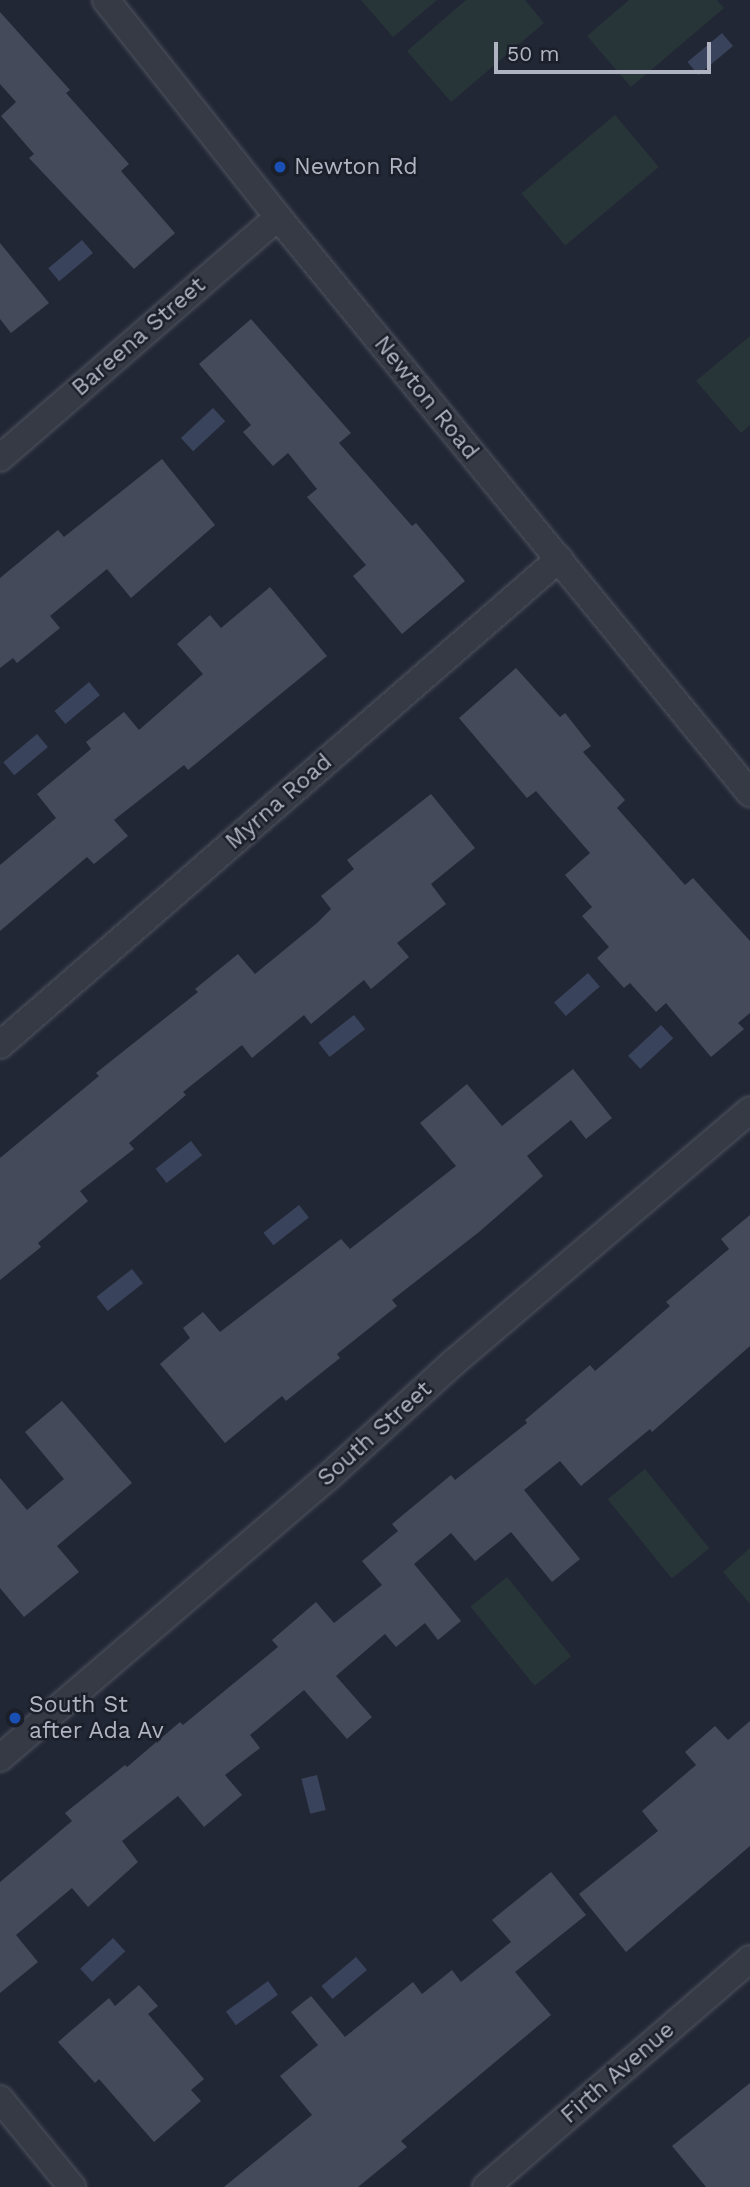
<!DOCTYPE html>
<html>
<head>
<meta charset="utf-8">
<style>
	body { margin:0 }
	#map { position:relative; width:750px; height:2187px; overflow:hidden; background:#222735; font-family:"Work Sans",sans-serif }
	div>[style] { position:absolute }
	.green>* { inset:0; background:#273539; transform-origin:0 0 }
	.water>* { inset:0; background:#39435c; transform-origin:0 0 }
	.building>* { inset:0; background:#444a59 }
	.roads { filter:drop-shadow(0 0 2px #505460) drop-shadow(0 0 2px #505460) }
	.street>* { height:26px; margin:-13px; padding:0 13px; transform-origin:13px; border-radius:13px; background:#353a45 }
	.dots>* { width:19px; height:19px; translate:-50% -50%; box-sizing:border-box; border:4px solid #1b1f2a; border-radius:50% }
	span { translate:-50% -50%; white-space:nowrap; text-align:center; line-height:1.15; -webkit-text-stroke:5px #1b1f2a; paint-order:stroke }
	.poi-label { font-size:23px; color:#b0b4c2 }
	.left { translate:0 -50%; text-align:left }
	.street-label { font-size:23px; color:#b0b4c2 }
	.scale { position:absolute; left:494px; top:42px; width:217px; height:32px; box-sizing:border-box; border:4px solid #b0b4c2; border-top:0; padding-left:9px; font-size:21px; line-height:24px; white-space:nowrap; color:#b0b4c2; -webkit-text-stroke:5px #1b1f2a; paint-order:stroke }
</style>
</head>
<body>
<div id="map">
	<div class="green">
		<div style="clip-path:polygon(361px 0,437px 0,393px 37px)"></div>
		<div style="clip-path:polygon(466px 0,525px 0,544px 23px,451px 102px,407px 51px)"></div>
		<div style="clip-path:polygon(629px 0,717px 0,724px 8px,631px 87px,587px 36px)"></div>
		<div style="left:615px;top:115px;width:68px;height:122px;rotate:50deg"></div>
		<div style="clip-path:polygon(750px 336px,750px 425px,741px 433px,696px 381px)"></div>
		<div style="left:645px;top:1469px;width:102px;height:48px;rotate:51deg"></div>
		<div style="clip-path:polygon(750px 1548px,750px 1604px,723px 1572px)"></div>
		<div style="left:507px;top:1577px;width:102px;height:47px;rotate:51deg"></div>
	</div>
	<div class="water">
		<div style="left:722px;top:33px;width:17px;height:45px;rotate:50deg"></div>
		<div style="left:82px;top:240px;width:17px;height:44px;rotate:50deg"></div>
		<div style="left:213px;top:408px;width:18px;height:44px;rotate:47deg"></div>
		<div style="left:89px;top:682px;width:17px;height:45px;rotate:50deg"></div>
		<div style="left:37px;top:734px;width:17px;height:44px;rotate:50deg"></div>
		<div style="left:588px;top:973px;width:18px;height:45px;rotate:49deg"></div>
		<div style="left:354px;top:1015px;width:18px;height:45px;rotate:52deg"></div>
		<div style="left:661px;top:1025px;width:18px;height:45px;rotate:47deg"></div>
		<div style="left:191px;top:1141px;width:18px;height:45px;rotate:52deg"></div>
		<div style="left:299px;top:1205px;width:16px;height:45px;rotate:52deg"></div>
		<div style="left:132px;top:1269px;width:18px;height:45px;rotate:52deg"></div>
		<div style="left:317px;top:1775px;width:36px;height:16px;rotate:76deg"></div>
		<div style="left:113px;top:1938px;width:18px;height:45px;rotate:47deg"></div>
		<div style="left:356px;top:1957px;width:17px;height:45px;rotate:50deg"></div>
		<div style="left:268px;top:1981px;width:17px;height:52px;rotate:54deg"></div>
	</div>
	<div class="building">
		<div style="clip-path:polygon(0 12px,70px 90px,66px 93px,129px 164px,121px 171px,175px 233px,134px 269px,29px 158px,34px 154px,1px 116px,16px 102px,0 84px)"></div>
		<div style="clip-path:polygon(0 243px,49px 303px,11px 333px,0 319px)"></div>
		<div style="clip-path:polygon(251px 319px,351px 433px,339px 443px,412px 526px,416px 523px,465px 581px,402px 634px,353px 576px,366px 565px,307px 497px,317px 489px,288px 453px,273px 466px,243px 432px,251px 425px,199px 364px)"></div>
		<div style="clip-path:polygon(162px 459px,215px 525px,131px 598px,107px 569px,50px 616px,60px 628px,17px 663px,13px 658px,0 668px,0 578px,58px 530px,64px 537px)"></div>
		<div style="clip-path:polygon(270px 587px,327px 656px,188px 770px,184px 765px,114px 820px,128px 836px,94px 864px,87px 857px,0 931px,0 865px,56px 818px,37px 794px,91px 749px,86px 742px,124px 712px,139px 730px,203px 674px,177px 644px,210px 615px,221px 628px)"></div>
		<div style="clip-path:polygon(516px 668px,560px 717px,565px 713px,591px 746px,583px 752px,625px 800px,617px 808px,685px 885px,693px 878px,750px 941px,750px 1013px,738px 1023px,744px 1029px,711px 1057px,666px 1003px,656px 1012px,630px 983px,624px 988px,597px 958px,609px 947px,582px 916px,592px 907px,565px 875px,590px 853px,536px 791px,527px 798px,459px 718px)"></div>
		<div style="clip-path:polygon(431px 794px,475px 848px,431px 884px,446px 904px,397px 943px,409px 957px,371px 989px,364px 980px,311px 1024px,304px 1015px,252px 1058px,242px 1045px,183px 1092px,186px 1095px,129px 1143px,134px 1149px,80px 1191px,88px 1201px,38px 1243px,41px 1247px,0 1280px,0 1158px,99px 1076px,96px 1073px,198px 992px,195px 989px,238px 954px,255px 974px,317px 923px,331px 909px,321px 896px,354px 869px,347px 860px)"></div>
		<div style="clip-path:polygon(573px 1069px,612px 1118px,586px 1139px,571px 1120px,527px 1156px,543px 1176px,479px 1232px,392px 1300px,397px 1306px,337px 1354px,340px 1358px,286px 1401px,282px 1396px,225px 1443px,160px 1364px,190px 1338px,183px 1328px,203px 1312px,220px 1332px,341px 1239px,350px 1249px,456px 1166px,420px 1123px,467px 1084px,502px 1126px)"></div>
		<div style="clip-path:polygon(750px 1215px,750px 1346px,652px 1432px,650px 1429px,581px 1486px,560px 1461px,524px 1490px,580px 1559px,552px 1582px,511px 1532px,475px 1561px,451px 1533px,414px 1564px,461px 1621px,438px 1640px,425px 1623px,396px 1647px,385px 1634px,336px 1676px,372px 1717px,347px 1739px,304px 1690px,250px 1735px,260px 1748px,225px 1775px,242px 1795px,204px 1827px,178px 1796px,122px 1841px,138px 1862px,88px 1907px,72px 1888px,16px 1935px,38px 1962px,0 1993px,0 1882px,72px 1821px,65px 1813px,125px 1765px,127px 1767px,180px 1722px,183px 1725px,278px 1647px,272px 1640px,316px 1602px,334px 1623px,382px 1585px,362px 1561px,398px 1531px,392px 1524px,451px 1475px,455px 1480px,527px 1423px,525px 1420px,590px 1365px,595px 1371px,670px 1306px,666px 1302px,729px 1249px,721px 1239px)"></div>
		<div style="clip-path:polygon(62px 1401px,132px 1483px,57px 1546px,79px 1572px,24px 1617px,0 1588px,0 1478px,27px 1510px,64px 1479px,25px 1432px)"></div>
		<div style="clip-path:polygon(750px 1721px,750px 1846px,626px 1952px,579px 1894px,658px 1831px,642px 1811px,696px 1765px,685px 1752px,715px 1726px,728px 1740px)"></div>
		<div style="clip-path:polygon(551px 1872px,586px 1915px,515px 1972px,551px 2015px,401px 2141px,407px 2147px,358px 2187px,224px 2187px,312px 2115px,280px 2076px,318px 2045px,291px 2012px,311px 1996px,345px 2037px,413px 1982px,422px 1994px,452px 1970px,461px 1982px,511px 1942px,492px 1920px)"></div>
		<div style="clip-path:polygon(139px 1985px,158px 2006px,148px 2014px,204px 2079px,191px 2090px,201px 2101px,154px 2142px,99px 2079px,95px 2083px,58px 2042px,109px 1998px,115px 2006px)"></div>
		<div style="clip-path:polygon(750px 2083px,750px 2187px,706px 2187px,672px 2146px)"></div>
	</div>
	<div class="roads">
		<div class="street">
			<div style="left:106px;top:0;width:277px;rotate:51.6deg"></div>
			<div style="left:278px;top:217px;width:745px;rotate:50.67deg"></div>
			<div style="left:0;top:458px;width:368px;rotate:-40.9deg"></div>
			<div style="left:0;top:1045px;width:741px;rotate:-41deg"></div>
			<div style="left:0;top:1758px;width:430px;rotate:-40.6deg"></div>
			<div style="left:327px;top:1478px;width:171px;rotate:-42.4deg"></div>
			<div style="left:453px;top:1363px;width:390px;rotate:-40.4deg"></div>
			<div style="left:0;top:2099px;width:114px;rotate:50.7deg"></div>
			<div style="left:486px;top:2187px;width:349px;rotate:-40.8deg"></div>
		</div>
	</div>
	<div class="dots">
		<div style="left:280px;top:167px;background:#1a4fb4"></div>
		<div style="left:15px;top:1718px;background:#1a4fb4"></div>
	</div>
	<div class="poi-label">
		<span class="left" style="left:294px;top:167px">Newton Rd</span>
		<span class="left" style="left:29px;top:1718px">South St<br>after Ada Av</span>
	</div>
	<div class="street-label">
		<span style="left:139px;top:337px;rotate:-41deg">Bareena Street</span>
		<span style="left:426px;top:398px;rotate:51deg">Newton Road</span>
		<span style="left:279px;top:802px;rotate:-41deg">Myrna Road</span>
		<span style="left:375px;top:1434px;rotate:-42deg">South Street</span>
		<span style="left:618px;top:2073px;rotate:-41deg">Firth Avenue</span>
	</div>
	<div class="scale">50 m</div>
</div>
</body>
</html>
